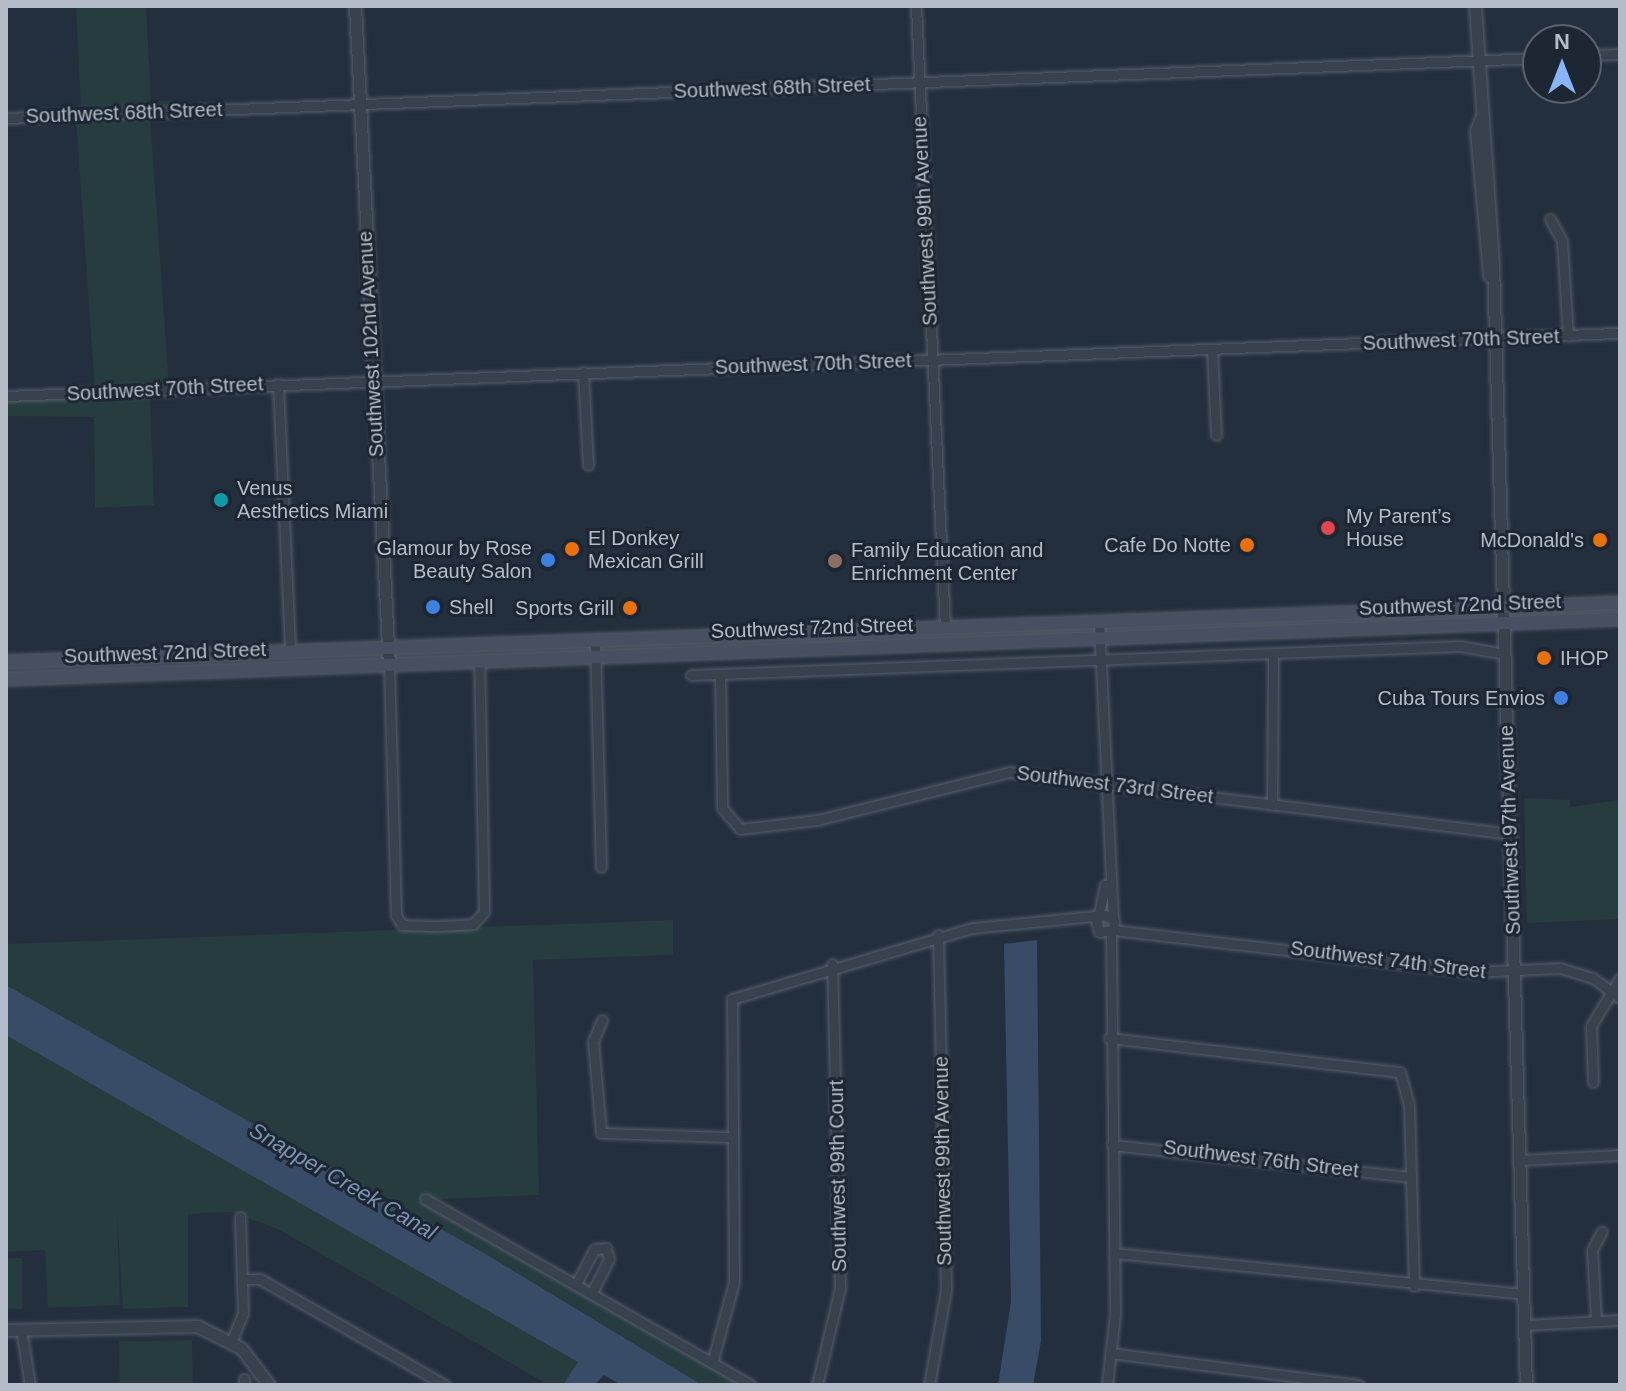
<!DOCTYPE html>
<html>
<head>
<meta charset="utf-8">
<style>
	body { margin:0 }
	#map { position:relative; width:1626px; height:1391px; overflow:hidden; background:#242f3e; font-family:Helvetica,sans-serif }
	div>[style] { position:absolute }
	.green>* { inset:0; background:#263c3f; transform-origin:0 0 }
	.water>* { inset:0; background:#394c67 }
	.roads { filter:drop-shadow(0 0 2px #565f6c) drop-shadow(0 0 2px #565f6c) }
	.minor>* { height:9px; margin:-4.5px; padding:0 4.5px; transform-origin:4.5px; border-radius:4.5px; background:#38414e }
	.tertiary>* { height:11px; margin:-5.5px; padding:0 5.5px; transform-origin:5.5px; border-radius:5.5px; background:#38414e }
	.secondary>* { height:12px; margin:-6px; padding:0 6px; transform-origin:6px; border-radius:6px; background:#465061 }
	.dots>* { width:22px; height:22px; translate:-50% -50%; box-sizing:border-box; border:4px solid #1d2633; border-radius:50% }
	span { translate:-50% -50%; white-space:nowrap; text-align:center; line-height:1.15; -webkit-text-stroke:6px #1d2633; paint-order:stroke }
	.street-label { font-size:20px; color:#b4bcc9 }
	.poi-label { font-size:20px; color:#b4bcc9 }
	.left { translate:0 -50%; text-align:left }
	.right { translate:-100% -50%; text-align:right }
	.water-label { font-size:22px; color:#7c92b1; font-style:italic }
	.frame { position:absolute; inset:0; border:8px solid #b4bcc9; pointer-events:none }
	.north { position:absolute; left:1522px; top:24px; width:80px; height:80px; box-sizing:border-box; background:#1d2633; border:2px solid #59626f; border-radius:50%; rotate:0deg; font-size:22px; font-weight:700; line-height:32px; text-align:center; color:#b4bcc9 }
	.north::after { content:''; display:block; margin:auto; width:28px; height:36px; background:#8ab4f8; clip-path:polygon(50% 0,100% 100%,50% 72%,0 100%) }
</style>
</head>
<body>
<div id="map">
	<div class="green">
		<div style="clip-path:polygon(76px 6px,146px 6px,151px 101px,181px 101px,178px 106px,81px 108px)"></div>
		<div style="left:150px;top:116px;width:269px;height:74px;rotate:86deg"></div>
		<div style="clip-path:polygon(156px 393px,150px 398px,154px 505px,95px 508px,94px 417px,6px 416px,6px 399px)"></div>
		<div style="clip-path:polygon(1524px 798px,1570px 800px,1570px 807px,1620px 800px,1620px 919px,1527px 923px)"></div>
		<div style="clip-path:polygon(673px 920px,673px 955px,533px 960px,539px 1195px,417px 1200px,741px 1385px,702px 1385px,484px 1253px,6px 985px,6px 944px)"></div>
		<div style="clip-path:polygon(6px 1035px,103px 1087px,579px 1362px,563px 1385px,549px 1385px,278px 1229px,231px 1212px,188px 1214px,188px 1307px,123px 1309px,117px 1214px,120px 1305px,48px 1308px,45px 1250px,6px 1252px)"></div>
		<div style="left:6px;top:1258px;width:16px;height:51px"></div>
		<div style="left:192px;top:1340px;width:45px;height:73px;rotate:89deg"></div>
	</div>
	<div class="water">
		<div style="clip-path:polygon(1037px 940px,1041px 1341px,1033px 1385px,998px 1385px,1011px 1302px,1004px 944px)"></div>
		<div style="clip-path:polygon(6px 985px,484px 1253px,702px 1385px,621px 1385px,604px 1375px,594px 1385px,563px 1385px,578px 1362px,6px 1035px)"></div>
	</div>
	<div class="roads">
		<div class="minor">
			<div style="left:916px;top:6px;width:622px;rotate:87.33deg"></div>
			<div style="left:1586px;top:55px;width:34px;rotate:-2deg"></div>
			<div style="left:6px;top:118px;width:1533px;rotate:-2.24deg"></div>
			<div style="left:1550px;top:219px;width:25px;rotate:61deg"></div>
			<div style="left:1562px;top:241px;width:95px;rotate:86.4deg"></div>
			<div style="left:1212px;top:349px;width:86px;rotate:87.3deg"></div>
			<div style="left:583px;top:372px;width:93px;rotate:86.9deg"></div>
			<div style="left:278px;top:384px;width:268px;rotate:87.4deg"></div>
			<div style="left:6px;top:396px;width:1615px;rotate:-2.24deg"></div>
			<div style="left:1099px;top:622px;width:296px;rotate:87.3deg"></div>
			<div style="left:595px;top:640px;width:227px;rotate:88.5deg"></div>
			<div style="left:389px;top:665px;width:250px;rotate:88.4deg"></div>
			<div style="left:396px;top:915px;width:12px;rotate:59deg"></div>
			<div style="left:402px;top:925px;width:36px;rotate:2deg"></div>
			<div style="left:438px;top:926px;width:35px;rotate:-3deg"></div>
			<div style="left:473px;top:924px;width:16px;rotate:-47deg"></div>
			<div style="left:484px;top:912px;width:250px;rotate:-91.1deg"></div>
			<div style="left:720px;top:674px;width:134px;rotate:89.1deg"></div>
			<div style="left:722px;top:808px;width:28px;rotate:49deg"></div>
			<div style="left:740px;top:829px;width:78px;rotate:-6.7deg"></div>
			<div style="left:817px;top:820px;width:198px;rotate:-14deg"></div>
			<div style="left:1009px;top:772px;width:506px;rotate:7.04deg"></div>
			<div style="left:691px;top:675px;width:770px;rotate:-2.16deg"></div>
			<div style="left:1460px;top:646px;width:46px;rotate:10.1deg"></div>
			<div style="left:1272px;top:805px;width:152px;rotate:-89.6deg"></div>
			<div style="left:1098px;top:918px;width:34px;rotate:-78deg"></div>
			<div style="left:1113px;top:930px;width:363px;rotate:6.6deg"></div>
			<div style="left:1474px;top:972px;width:86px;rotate:-2.7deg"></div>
			<div style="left:1560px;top:968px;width:34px;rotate:17deg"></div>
			<div style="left:1593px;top:978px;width:34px;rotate:37deg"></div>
			<div style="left:602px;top:1020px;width:23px;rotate:113deg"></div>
			<div style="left:593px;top:1041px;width:92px;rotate:85deg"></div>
			<div style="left:601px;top:1133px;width:129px;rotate:1.8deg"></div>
			<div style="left:1109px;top:1038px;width:293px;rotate:6.7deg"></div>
			<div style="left:1400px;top:1072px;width:34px;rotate:75deg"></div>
			<div style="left:1409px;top:1105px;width:181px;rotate:88.4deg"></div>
			<div style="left:1593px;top:1082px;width:56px;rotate:-92deg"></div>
			<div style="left:1591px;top:1026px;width:56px;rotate:-58.9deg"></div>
			<div style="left:1112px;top:1145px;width:300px;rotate:6.1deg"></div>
			<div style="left:1520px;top:1160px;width:100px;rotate:-2.9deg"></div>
			<div style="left:425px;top:1199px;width:375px;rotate:29.7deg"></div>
			<div style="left:1114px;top:1253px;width:412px;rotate:5.7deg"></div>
			<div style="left:242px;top:1279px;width:18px"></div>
			<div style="left:260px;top:1279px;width:213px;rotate:29.8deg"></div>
			<div style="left:576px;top:1284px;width:40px;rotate:-62deg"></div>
			<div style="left:595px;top:1249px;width:11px;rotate:-5deg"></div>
			<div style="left:606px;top:1248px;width:11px;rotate:75deg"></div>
			<div style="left:609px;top:1259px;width:38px;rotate:117deg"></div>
			<div style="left:1596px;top:1321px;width:71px;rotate:-93.2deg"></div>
			<div style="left:1592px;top:1250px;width:21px;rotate:-62deg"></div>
			<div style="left:1525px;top:1325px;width:95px;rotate:-3deg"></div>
			<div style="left:21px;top:1329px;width:57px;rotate:80.9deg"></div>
			<div style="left:232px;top:1340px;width:29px;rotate:-68deg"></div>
			<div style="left:243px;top:1313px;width:96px;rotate:-91.8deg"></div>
			<div style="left:1110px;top:1353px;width:251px;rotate:7.3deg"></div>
			<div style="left:712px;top:1363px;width:84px;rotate:-74.8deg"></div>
			<div style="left:734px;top:1282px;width:283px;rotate:-90.4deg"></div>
			<div style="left:732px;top:999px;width:250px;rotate:-16.5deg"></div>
			<div style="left:972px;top:928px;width:133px;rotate:-5.6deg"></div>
			<div style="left:1104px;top:915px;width:11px;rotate:27deg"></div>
			<div style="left:1114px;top:920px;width:10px;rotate:96deg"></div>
			<div style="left:1113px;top:930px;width:14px;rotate:172deg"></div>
			<div style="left:1099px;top:932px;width:13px;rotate:-103deg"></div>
			<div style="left:244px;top:1379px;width:6px;rotate:90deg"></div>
			<div style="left:817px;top:1385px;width:100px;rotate:-76.7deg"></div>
			<div style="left:840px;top:1288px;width:324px;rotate:-91.4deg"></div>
			<div style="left:929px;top:1385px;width:97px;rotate:-79.9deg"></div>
			<div style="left:946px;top:1290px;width:355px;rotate:-91.3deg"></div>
			<div style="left:1107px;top:1385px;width:71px;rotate:-83.6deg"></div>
			<div style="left:1115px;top:1314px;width:382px;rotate:-90.6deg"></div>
		</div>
		<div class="tertiary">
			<div style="left:355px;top:6px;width:660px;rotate:87.05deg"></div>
			<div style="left:1475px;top:6px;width:258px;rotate:86deg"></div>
			<div style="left:1493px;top:263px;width:1122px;rotate:88.32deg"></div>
			<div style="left:1481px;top:118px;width:14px;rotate:111deg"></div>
			<div style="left:1476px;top:131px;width:145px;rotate:84.8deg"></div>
			<div style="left:6px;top:1330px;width:191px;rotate:-1.2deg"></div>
			<div style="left:197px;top:1326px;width:49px;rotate:26.6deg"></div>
			<div style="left:241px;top:1348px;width:46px;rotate:52.9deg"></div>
		</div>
		<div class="secondary">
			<div style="left:6px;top:662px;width:1615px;rotate:-2.09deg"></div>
			<div style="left:6px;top:679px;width:1615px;rotate:-2.13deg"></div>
		</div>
	</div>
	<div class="dots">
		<div style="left:221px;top:500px;background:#0f9aa8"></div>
		<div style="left:1328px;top:528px;background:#e0444e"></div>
		<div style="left:1600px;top:540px;background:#e8710a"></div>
		<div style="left:1247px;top:545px;background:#e8710a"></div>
		<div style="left:572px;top:549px;background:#e8710a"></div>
		<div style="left:548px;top:560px;background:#3f7fe0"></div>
		<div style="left:835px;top:561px;background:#8d6e63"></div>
		<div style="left:433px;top:607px;background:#3f7fe0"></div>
		<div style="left:630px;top:608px;background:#e8710a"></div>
		<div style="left:1544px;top:658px;background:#e8710a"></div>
		<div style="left:1561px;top:698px;background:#3f7fe0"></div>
	</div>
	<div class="street-label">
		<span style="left:772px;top:88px;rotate:-2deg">Southwest 68th Street</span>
		<span style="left:124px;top:113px;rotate:-2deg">Southwest 68th Street</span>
		<span style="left:925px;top:221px;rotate:-93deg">Southwest 99th Avenue</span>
		<span style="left:1461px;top:340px;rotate:-2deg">Southwest 70th Street</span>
		<span style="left:371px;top:344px;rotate:-93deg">Southwest 102nd Avenue</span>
		<span style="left:813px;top:364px;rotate:-2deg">Southwest 70th Street</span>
		<span style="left:165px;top:389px;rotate:-3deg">Southwest 70th Street</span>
		<span style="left:1460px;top:605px;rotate:-2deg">Southwest 72nd Street</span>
		<span style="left:812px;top:628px;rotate:-2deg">Southwest 72nd Street</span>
		<span style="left:165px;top:653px;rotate:-2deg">Southwest 72nd Street</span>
		<span style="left:1115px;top:785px;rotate:7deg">Southwest 73rd Street</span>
		<span style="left:1510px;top:830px;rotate:-92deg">Southwest 97th Avenue</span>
		<span style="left:1388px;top:960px;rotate:7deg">Southwest 74th Street</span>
		<span style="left:1261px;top:1159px;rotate:7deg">Southwest 76th Street</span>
		<span style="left:943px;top:1161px;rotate:-91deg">Southwest 99th Avenue</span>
		<span style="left:838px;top:1176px;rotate:-91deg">Southwest 99th Court</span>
	</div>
	<div class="poi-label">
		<span class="left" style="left:237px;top:500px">Venus<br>Aesthetics Miami</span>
		<span class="left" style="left:1346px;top:528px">My Parent’s<br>House</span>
		<span class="left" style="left:588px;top:550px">El Donkey<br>Mexican Grill</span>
		<span class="right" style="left:1584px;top:540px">McDonald's</span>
		<span class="right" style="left:1231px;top:545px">Cafe Do Notte</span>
		<span class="right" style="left:532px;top:560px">Glamour by Rose<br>Beauty Salon</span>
		<span class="left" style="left:851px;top:562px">Family Education and<br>Enrichment Center</span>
		<span class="left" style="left:449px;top:607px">Shell</span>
		<span class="right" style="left:614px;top:608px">Sports Grill</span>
		<span class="left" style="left:1560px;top:658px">IHOP</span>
		<span class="right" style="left:1545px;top:698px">Cuba Tours Envios</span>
	</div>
	<div class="water-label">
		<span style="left:343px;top:1181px;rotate:30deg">Snapper Creek Canal</span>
	</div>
	<div class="frame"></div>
	<div class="north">N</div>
</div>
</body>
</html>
